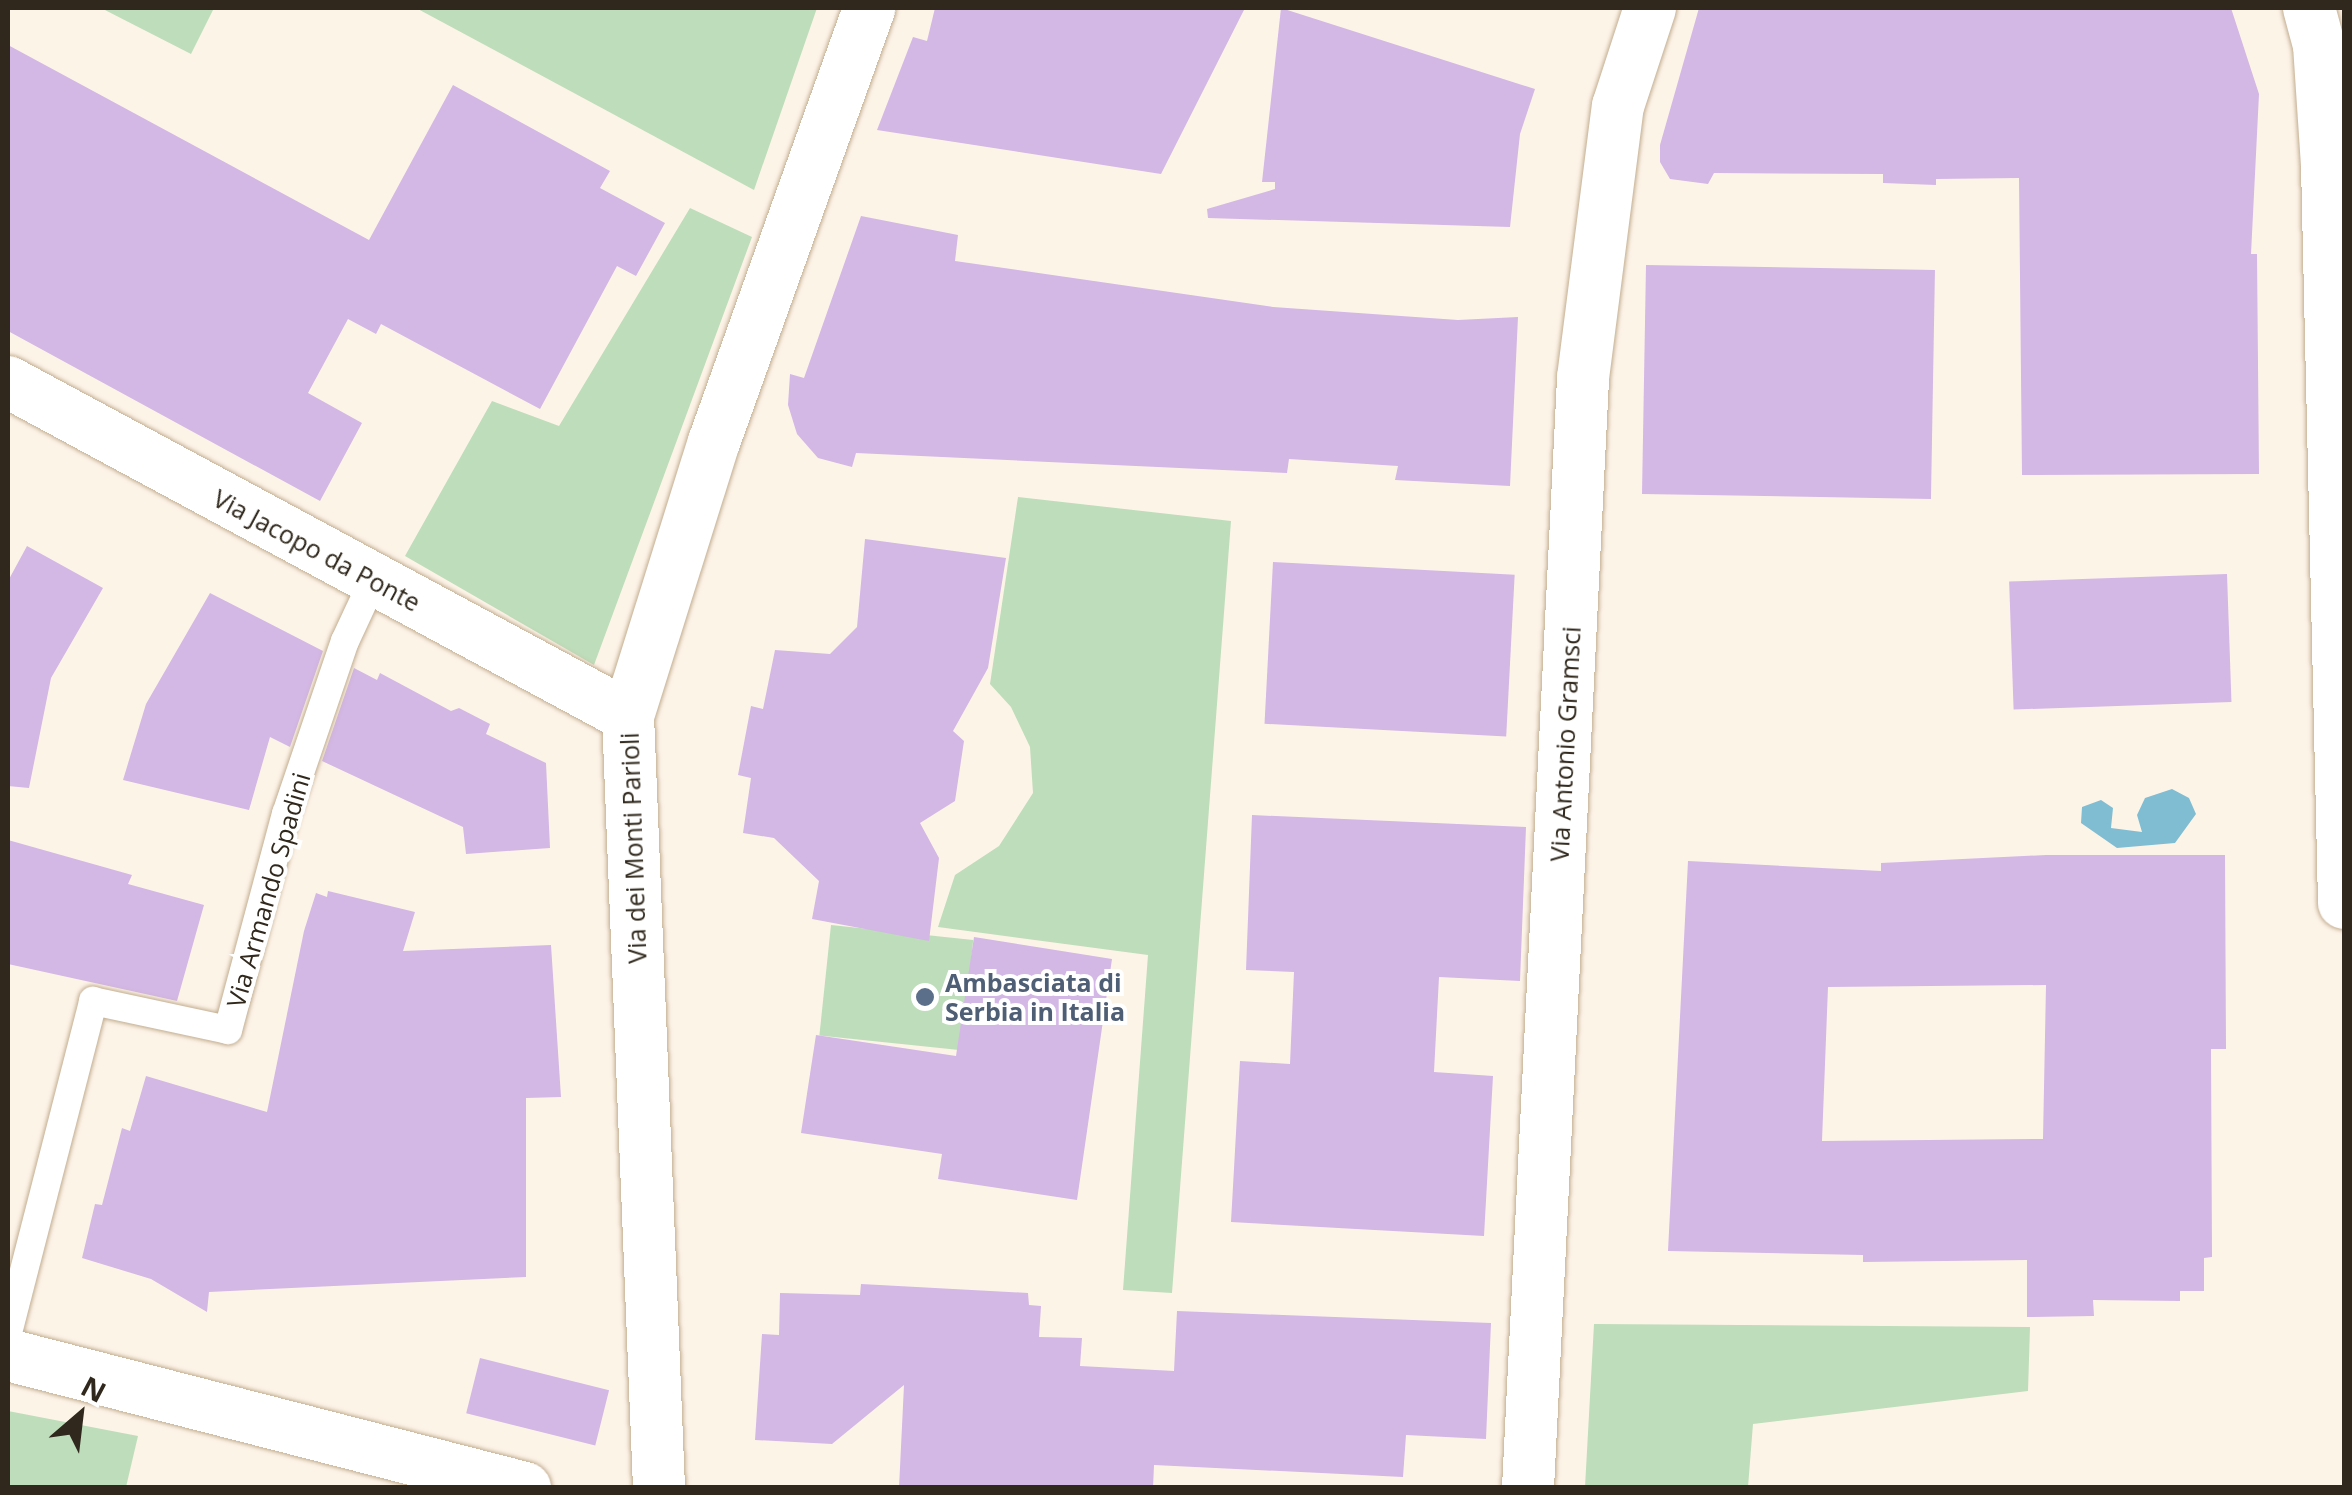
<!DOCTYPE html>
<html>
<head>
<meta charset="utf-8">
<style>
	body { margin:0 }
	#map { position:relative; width:2352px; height:1495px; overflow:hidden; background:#fdf4e8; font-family:"Open Sans",sans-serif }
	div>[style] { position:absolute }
	.green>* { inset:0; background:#beddba; transform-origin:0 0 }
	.water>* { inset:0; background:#80bdd3 }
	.building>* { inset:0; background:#d3b7e5; transform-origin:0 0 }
	.roads { filter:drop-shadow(0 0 2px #c2ad90) drop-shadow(0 0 2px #c2ad90) }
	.lane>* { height:28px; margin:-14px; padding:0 14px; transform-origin:14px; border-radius:14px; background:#fff }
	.street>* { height:52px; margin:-26px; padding:0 26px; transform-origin:26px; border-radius:26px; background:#fff }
	.dots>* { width:28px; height:28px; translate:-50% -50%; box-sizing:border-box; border:5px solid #fff; border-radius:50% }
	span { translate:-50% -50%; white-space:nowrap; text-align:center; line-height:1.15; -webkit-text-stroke:8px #fff; paint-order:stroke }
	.street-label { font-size:25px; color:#30281c }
	.service-label { font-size:25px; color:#4e5e75; font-weight:700 }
	.left { translate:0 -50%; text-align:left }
	.frame { position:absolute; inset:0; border:10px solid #30281c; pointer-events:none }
	.north { position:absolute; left:30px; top:1365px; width:100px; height:100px; -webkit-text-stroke:8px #fff; paint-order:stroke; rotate:28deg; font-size:28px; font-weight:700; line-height:40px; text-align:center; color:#30281c }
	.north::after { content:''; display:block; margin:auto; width:35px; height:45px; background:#30281c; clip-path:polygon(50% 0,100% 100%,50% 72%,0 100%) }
</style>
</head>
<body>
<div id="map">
	<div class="green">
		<div style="clip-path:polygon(101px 8px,214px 8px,191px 54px)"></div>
		<div style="clip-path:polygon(416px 8px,817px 8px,754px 190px)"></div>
		<div style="clip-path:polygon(690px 208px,752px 237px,594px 665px,405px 556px,492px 401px,559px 426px)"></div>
		<div style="clip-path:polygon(1018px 497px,1231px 521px,1172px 1293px,1123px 1290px,1148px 955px,938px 927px,955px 875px,999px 846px,1033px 793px,1030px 747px,1011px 707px,990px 684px)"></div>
		<div style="left:831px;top:925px;width:143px;height:111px;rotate:6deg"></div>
		<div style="clip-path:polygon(1594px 1324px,2030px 1327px,2028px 1391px,1753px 1424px,1748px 1487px,1585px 1487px)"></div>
		<div style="clip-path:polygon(8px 1411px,138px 1436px,126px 1487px,8px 1487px)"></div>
	</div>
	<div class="water">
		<div style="clip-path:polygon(2172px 789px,2189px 798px,2196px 814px,2175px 843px,2117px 848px,2081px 823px,2082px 807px,2101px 800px,2113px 808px,2111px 828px,2142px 832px,2137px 815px,2145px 798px)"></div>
	</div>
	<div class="building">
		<div style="clip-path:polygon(935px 8px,1245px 8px,1161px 174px,877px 130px,913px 37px,927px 41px)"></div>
		<div style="clip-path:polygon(1281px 8px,1535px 89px,1520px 134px,1510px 227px,1208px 218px,1207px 209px,1275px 189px,1275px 182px,1262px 182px)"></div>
		<div style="clip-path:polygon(1699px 8px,2231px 8px,2259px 94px,2251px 254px,2257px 254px,2259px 474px,2022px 475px,2019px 178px,1936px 179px,1936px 185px,1883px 183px,1883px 174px,1714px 173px,1708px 184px,1670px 179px,1660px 162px,1660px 145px)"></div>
		<div style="clip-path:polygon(8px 45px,369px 240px,453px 85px,610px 171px,600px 188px,665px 223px,636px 276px,617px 266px,540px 409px,381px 324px,376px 334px,348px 319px,308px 393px,362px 423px,320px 501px,8px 331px)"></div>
		<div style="clip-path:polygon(861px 216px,958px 235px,955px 261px,1273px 307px,1458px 320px,1518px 317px,1510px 486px,1395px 480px,1398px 466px,1289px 459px,1287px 473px,856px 453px,852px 467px,818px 458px,797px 434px,788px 405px,790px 374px,804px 378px)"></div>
		<div style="left:1646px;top:265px;width:289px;height:229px;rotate:1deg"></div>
		<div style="clip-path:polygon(865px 539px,1006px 558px,988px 668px,953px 731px,964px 741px,955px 801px,920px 823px,939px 858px,929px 941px,812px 919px,819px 881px,774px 838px,743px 833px,751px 778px,738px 775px,751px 706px,763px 709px,775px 650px,830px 654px,857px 627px)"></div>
		<div style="clip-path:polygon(27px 546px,103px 588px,51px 678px,29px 788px,8px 786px,8px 581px)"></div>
		<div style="left:1273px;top:562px;width:242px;height:162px;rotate:3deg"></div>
		<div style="left:2227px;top:574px;width:128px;height:218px;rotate:88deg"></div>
		<div style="clip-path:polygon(210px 593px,323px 651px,290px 747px,270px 737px,249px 810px,123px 780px,146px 704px)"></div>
		<div style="clip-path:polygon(354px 668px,377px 680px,380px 673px,451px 711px,459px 708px,490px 724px,486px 734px,546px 763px,550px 848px,466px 854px,463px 827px,322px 761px)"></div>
		<div style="clip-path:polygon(1252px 815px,1526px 827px,1520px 981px,1439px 977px,1434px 1072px,1493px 1076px,1484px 1236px,1231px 1222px,1240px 1061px,1290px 1064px,1294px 972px,1246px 970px)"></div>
		<div style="clip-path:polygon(8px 840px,132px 875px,128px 884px,204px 905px,177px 1001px,8px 964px)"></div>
		<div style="clip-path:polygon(evenodd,2046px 855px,2225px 855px,2226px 1049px,2211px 1049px,2212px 1257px,2204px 1258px,2204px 1291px,2180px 1291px,2180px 1301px,2093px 1300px,2094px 1316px,2027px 1317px,2027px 1260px,1863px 1262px,1863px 1255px,1668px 1251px,1688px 861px,1881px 871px,1881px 863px,2046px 855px,2046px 985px,2043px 1139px,1822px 1141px,1828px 987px,2046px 985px)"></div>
		<div style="clip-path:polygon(328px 891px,415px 912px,403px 951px,551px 945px,561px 1097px,526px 1098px,526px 1277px,209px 1292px,207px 1312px,151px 1279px,82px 1258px,95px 1204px,102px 1205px,122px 1128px,130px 1131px,146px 1076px,267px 1112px,304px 931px,316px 893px,327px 897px)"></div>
		<div style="clip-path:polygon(974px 937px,1112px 959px,1077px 1200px,938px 1179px,942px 1154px,801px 1133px,816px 1035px,956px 1056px)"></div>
		<div style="clip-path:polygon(861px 1284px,1028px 1293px,1029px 1305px,1041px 1306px,1039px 1337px,1082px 1338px,1080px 1366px,1174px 1371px,1177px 1311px,1491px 1323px,1486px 1439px,1406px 1435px,1403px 1477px,1154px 1465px,1153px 1488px,899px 1488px,904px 1385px,832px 1444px,755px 1440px,762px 1334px,779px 1335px,780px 1293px,860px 1295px)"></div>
		<div style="left:480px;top:1358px;width:133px;height:57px;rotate:14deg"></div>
	</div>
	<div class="roads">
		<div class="lane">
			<div style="left:8px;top:1333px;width:343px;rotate:-75.6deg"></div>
			<div style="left:93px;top:1001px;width:138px;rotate:12.1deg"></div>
			<div style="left:228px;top:1030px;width:224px;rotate:-75deg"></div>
			<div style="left:286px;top:814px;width:183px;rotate:-71.2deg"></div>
			<div style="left:345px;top:641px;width:66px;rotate:-65deg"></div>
		</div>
		<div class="street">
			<div style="left:2309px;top:8px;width:38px;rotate:75deg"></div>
			<div style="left:2319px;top:45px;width:120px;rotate:86.2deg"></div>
			<div style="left:2327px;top:165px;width:738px;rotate:88.68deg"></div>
			<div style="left:8px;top:382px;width:704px;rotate:28.31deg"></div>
			<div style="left:8px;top:1355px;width:534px;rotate:14.43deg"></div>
			<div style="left:659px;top:1488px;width:773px;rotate:-92.3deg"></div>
			<div style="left:628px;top:716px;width:287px;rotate:-72.6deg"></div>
			<div style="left:714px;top:442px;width:461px;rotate:-70.3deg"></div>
			<div style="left:1528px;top:1488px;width:1111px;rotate:-87.16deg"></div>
			<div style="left:1583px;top:378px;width:274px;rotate:-82.7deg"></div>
			<div style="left:1618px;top:106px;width:103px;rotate:-71.9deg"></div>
		</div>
	</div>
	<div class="dots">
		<div style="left:925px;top:997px;background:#5c6f8a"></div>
	</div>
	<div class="street-label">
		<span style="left:317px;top:550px;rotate:28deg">Via Jacopo da Ponte</span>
		<span style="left:1565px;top:744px;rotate:-87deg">Via Antonio Gramsci</span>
		<span style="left:633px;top:848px;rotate:-92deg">Via dei Monti Parioli</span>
		<span style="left:268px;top:890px;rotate:-74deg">Via Armando Spadini</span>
	</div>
	<div class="service-label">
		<span class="left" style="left:945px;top:997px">Ambasciata di<br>Serbia in Italia</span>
	</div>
	<div class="frame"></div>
	<div class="north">N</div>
</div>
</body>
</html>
